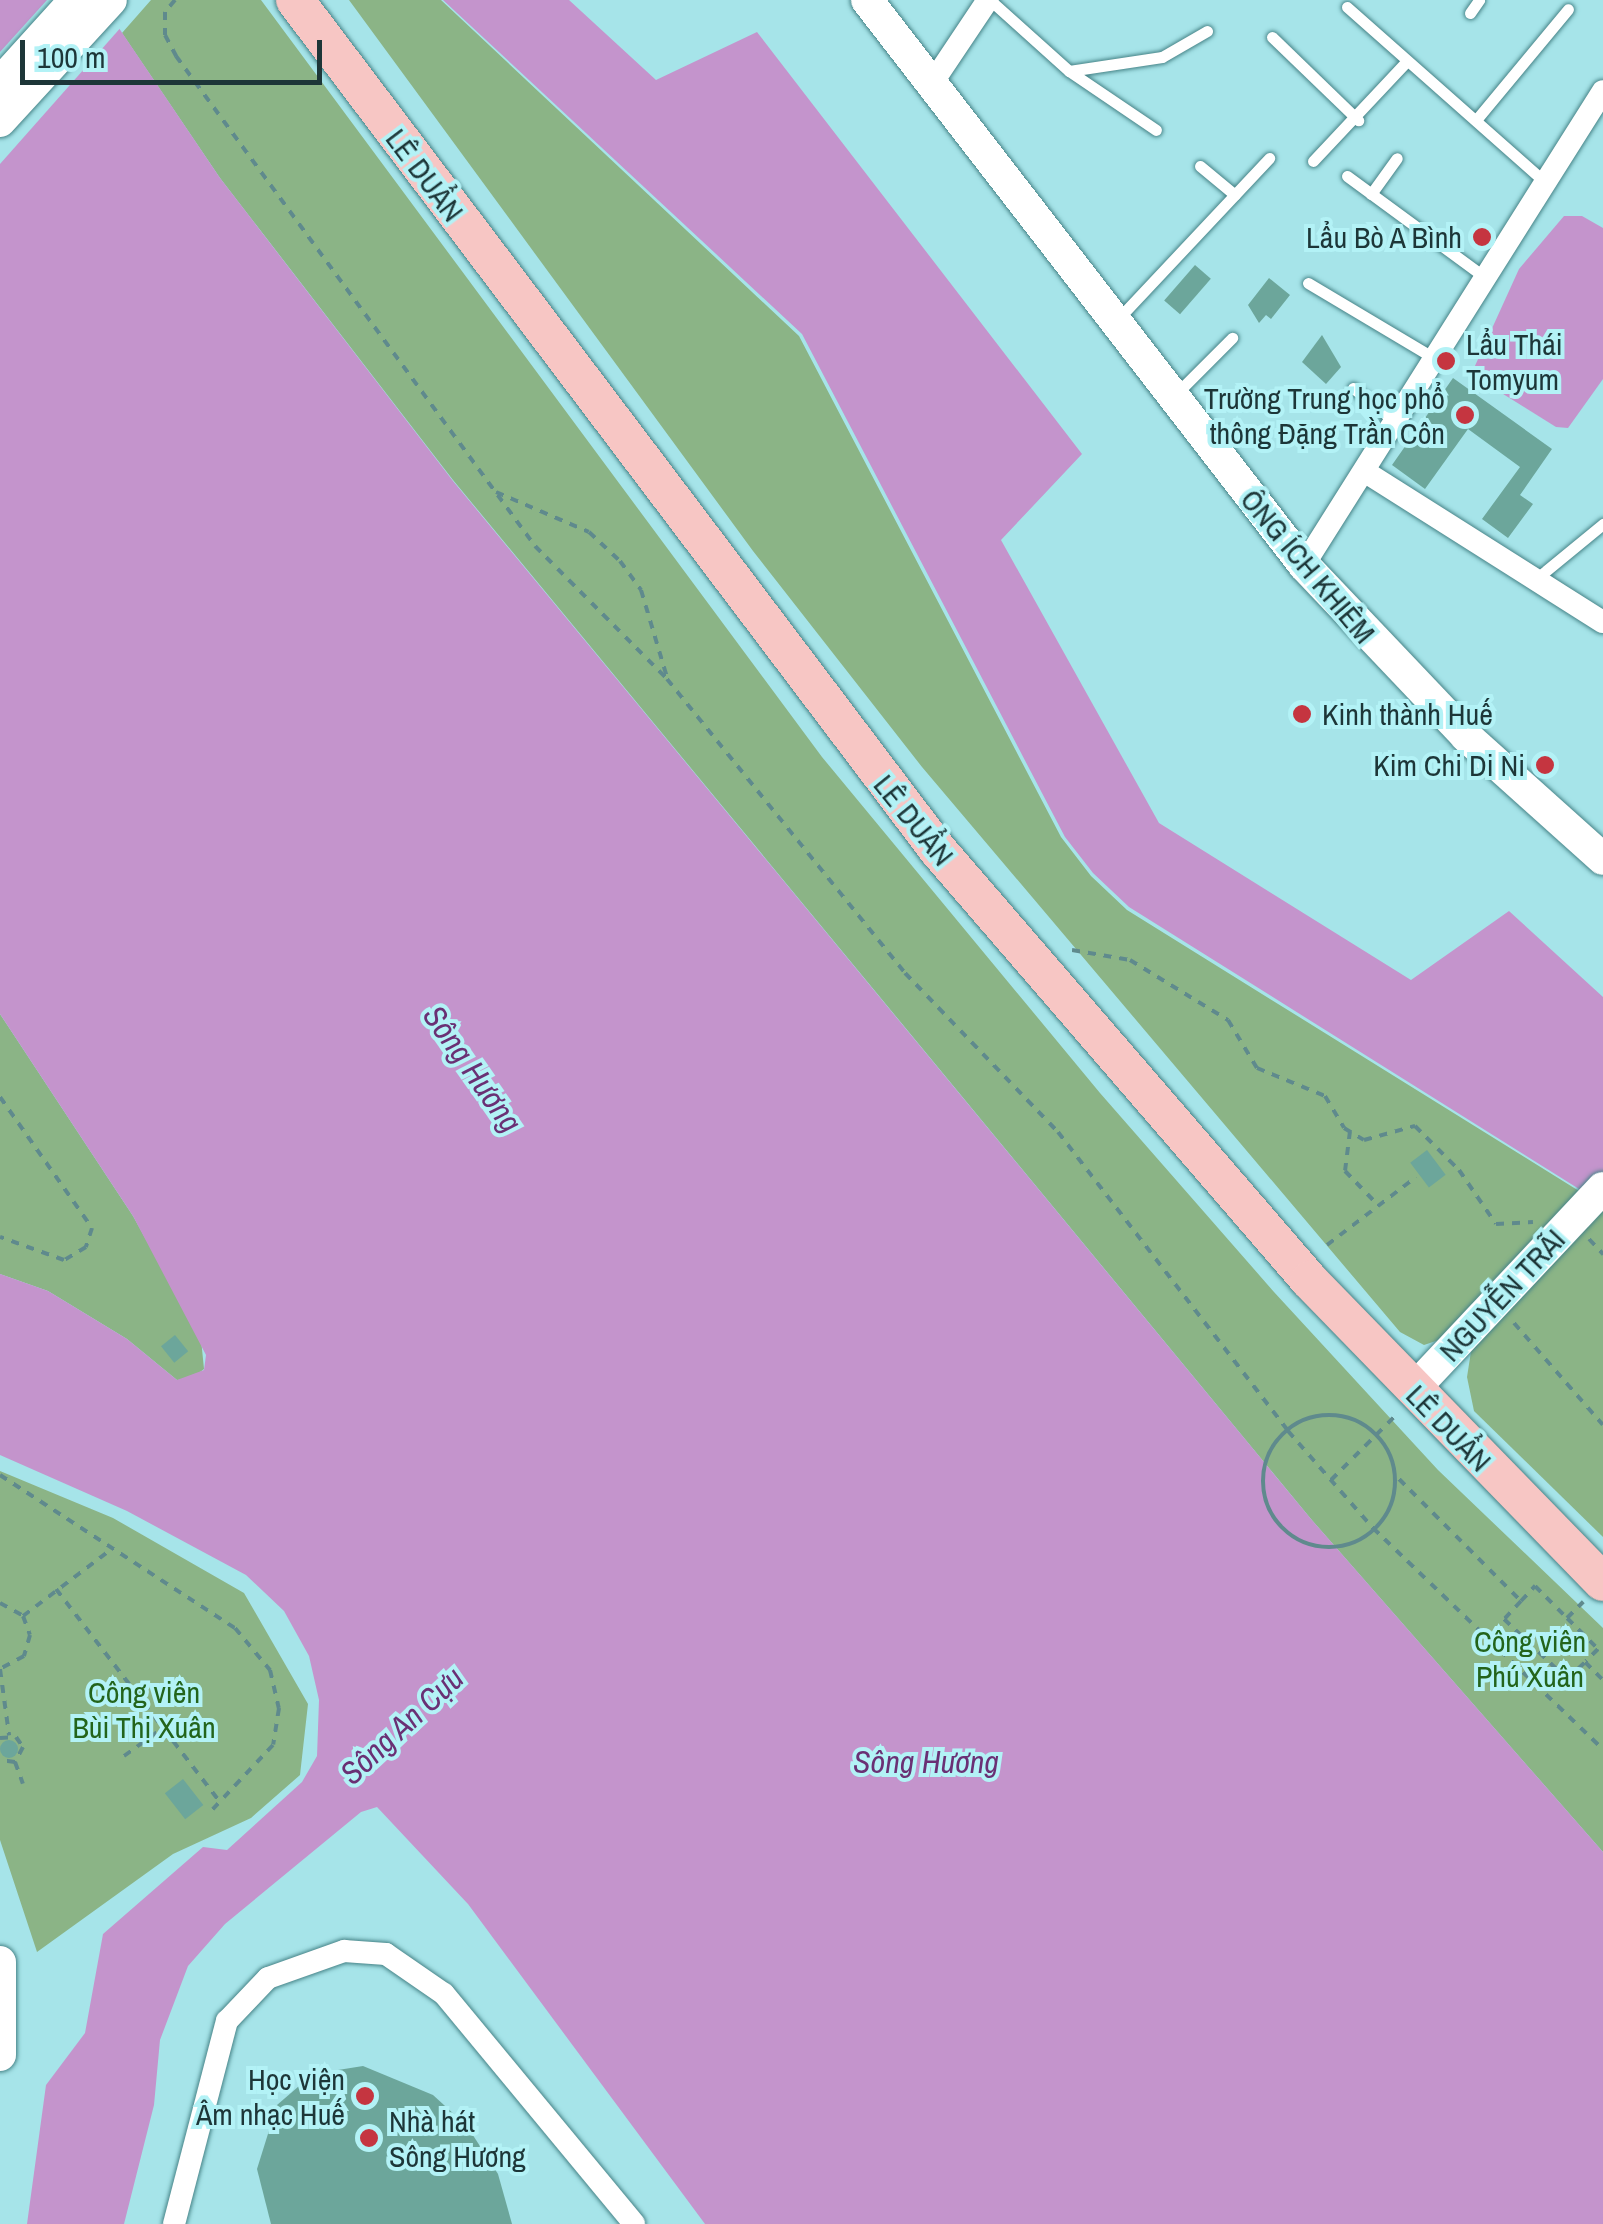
<!DOCTYPE html>
<html>
<head>
<meta charset="utf-8">
<style>
	body { margin:0 }
	#map { position:relative; width:1603px; height:2224px; overflow:hidden; background:#a6e4e9; font-family:"Archivo Narrow",sans-serif }
	div>[style] { position:absolute }
	.green>* { inset:0; background:#8bb486 }
	.water>* { inset:0; background:#c494cc }
	.pier>* { inset:0; background:#a6e4e9 }
	.building>* { inset:0; background:#6ca69b; transform-origin:0 0 }
	.round { border-radius:50% }
	.path>* { height:4px; margin-top:-2px; transform-origin:0; background:repeating-linear-gradient(90deg,#5f8a8d 0 8px,transparent 0 16px) }
	.path>.ring { margin:-2px; padding:0; box-sizing:content-box; background:none; border:4px solid #5f8a8d; border-radius:50% }
	.roads { filter:drop-shadow(0 0 2px #468387) drop-shadow(0 0 2px #468387) }
	.lane>* { height:11px; margin:-5.5px; padding:0 5.5px; transform-origin:5.5px; border-radius:5.5px; background:#fff }
	.street>* { height:22px; margin:-11px; padding:0 11px; transform-origin:11px; border-radius:11px; background:#fff }
	.secondary>* { height:32px; margin:-16px; padding:0 16px; transform-origin:16px; border-radius:16px; background:#fff }
	.primary>* { height:38px; margin:-19px; padding:0 19px; transform-origin:19px; border-radius:19px; background:#f7c6c4 }
	.dots>* { width:28px; height:28px; translate:-50% -50%; box-sizing:border-box; border:5px solid #b3f2f6; border-radius:50% }
	span { translate:-50% -50%; white-space:nowrap; text-align:center; line-height:1.15; -webkit-text-stroke:8px #b3f2f6; paint-order:stroke }
	.street-label { font-size:30px; color:#1d3638 }
	.poi-label { font-size:30px; color:#1d3638 }
	.right { translate:-100% -50%; text-align:right }
	.left { translate:0 -50%; text-align:left }
	.park-label { font-size:30px; color:#23641b }
	.water-label { font-size:32px; color:#6a3074; font-style:italic }
	.scale { position:absolute; left:20px; top:40px; width:302px; height:45px; box-sizing:border-box; border:5px solid #1d3638; border-top:0; padding-left:12px; font-size:30px; line-height:35px; white-space:nowrap; color:#1d3638; -webkit-text-stroke:8px #b3f2f6; paint-order:stroke }
</style>
</head>
<body>
<div id="map">
	<div class="green">
		<div style="clip-path:polygon(151px 0,261px 0,822px 757px,1100px 1093px,1274px 1292px,1438px 1470px,1603px 1628px,1603px 1852px,1311px 1519px,453px 480px,220px 178px,122px 33px)"></div>
		<div style="clip-path:polygon(349px 0,441px 0,799px 336px,1061px 837px,1091px 876px,1127px 910px,1579px 1191px,1448px 1337px,1424px 1345px,1400px 1332px,922px 767px,753px 551px)"></div>
		<div style="clip-path:polygon(0 1014px,133px 1216px,201px 1339px,204px 1369px,191px 1379px,177px 1380px,127px 1339px,48px 1291px,0 1274px)"></div>
		<div style="clip-path:polygon(1603px 1209px,1603px 1537px,1474px 1411px,1467px 1377px,1472px 1345px)"></div>
		<div style="clip-path:polygon(0 1471px,113px 1518px,244px 1593px,308px 1704px,300px 1775px,251px 1818px,173px 1854px,37px 1952px,0 1840px)"></div>
	</div>
	<div class="water">
		<div style="clip-path:polygon(0 0,100px 0,220px 178px,453px 481px,1311px 1519px,1603px 1852px,1603px 2224px,705px 2224px,468px 1904px,377px 1807px,361px 1812px,225px 1924px,188px 1966px,160px 2040px,154px 2105px,124px 2224px,27px 2224px,46px 2085px,85px 2033px,103px 1934px,203px 1847px,227px 1850px,302px 1782px,317px 1756px,319px 1700px,309px 1656px,284px 1611px,246px 1575px,127px 1511px,0 1455px,0 1274px,48px 1291px,127px 1339px,177px 1380px,204px 1370px,206px 1355px,133px 1216px,0 1014px)"></div>
		<div style="clip-path:polygon(443px 0,569px 0,656px 80px,757px 32px,1082px 454px,1001px 540px,1159px 823px,1411px 980px,1509px 911px,1603px 997px,1603px 1204px,1129px 907px,1093px 873px,1065px 837px,802px 334px)"></div>
		<div style="clip-path:polygon(1564px 216px,1582px 216px,1603px 228px,1603px 379px,1568px 428px,1556px 427px,1479px 379px,1474px 368px,1519px 269px)"></div>
	</div>
	<div class="pier">
		<div style="clip-path:polygon(47px 0,106px 0,123px 25px,0 164px,0 52px)"></div>
	</div>
	<div class="building">
		<div style="left:1195px;top:265px;width:21px;height:47px;rotate:41deg"></div>
		<div style="clip-path:polygon(1269px 278px,1290px 295px,1271px 319px,1266px 315px,1259px 323px,1248px 305px)"></div>
		<div style="clip-path:polygon(1322px 335px,1341px 367px,1326px 384px,1302px 362px)"></div>
		<div style="clip-path:polygon(1453px 378px,1552px 449px,1520px 495px,1533px 504px,1508px 538px,1482px 519px,1520px 467px,1468px 429px,1425px 489px,1392px 465px)"></div>
		<div style="left:1427px;top:1150px;width:31px;height:21px;rotate:53deg"></div>
		<div style="left:175px;top:1335px;width:21px;height:18px;rotate:51deg"></div>
		<div class="round" style="left:0;top:1740px;width:18px;height:18px"></div>
		<div style="left:183px;top:1779px;width:33px;height:23px;rotate:52deg"></div>
		<div style="clip-path:polygon(363px 2066px,433px 2095px,467px 2126px,498px 2174px,512px 2224px,271px 2224px,257px 2169px,277px 2105px,313px 2074px)"></div>
	</div>
	<div class="path">
		<div style="left:175px;top:0;width:16px;rotate:130deg"></div>
		<div style="left:165px;top:12px;width:23px;rotate:90deg"></div>
		<div style="left:165px;top:35px;width:24px;rotate:62deg"></div>
		<div style="left:176px;top:56px;width:607px;rotate:53.77deg"></div>
		<div style="left:535px;top:546px;width:187px;rotate:45.2deg"></div>
		<div style="left:667px;top:679px;width:378px;rotate:51deg"></div>
		<div style="left:905px;top:973px;width:221px;rotate:46.1deg"></div>
		<div style="left:1058px;top:1132px;width:377px;rotate:52.4deg"></div>
		<div style="left:1288px;top:1431px;width:129px;rotate:48.8deg"></div>
		<div style="left:1373px;top:1528px;width:319px;rotate:43.9deg"></div>
		<div style="left:496px;top:492px;width:101px;rotate:23.3deg"></div>
		<div style="left:589px;top:532px;width:42px;rotate:43.1deg"></div>
		<div style="left:620px;top:561px;width:36px;rotate:54deg"></div>
		<div style="left:641px;top:590px;width:91px;rotate:73.4deg"></div>
		<div style="left:1072px;top:950px;width:59px;rotate:9.8deg"></div>
		<div style="left:1130px;top:960px;width:115px;rotate:31.5deg"></div>
		<div style="left:1228px;top:1020px;width:56px;rotate:58.9deg"></div>
		<div style="left:1257px;top:1068px;width:74px;rotate:22.4deg"></div>
		<div style="left:1325px;top:1096px;width:37px;rotate:59deg"></div>
		<div style="left:1344px;top:1128px;width:23px;rotate:31deg"></div>
		<div style="left:1364px;top:1140px;width:53px;rotate:-15.4deg"></div>
		<div style="left:1415px;top:1126px;width:62px;rotate:45deg"></div>
		<div style="left:1459px;top:1170px;width:65px;rotate:55.6deg"></div>
		<div style="left:1496px;top:1224px;width:37px;rotate:-3deg"></div>
		<div style="left:0;top:1097px;width:160px;rotate:54.9deg"></div>
		<div style="left:92px;top:1228px;width:20px;rotate:108deg"></div>
		<div style="left:86px;top:1247px;width:26px;rotate:149deg"></div>
		<div style="left:64px;top:1260px;width:68px;rotate:-160.2deg"></div>
		<div style="left:1350px;top:1131px;width:40px;rotate:97.1deg"></div>
		<div style="left:1345px;top:1171px;width:47px;rotate:45.9deg"></div>
		<div style="left:1589px;top:1239px;width:21px;rotate:47deg"></div>
		<div style="left:1327px;top:1245px;width:112px;rotate:-37.4deg"></div>
		<div style="left:1514px;top:1323px;width:135px;rotate:48.9deg"></div>
		<div class="ring" style="left:1263px;top:1415px;width:128px;height:128px"></div>
		<div style="left:0;top:1475px;width:280px;rotate:33.1deg"></div>
		<div style="left:235px;top:1628px;width:55px;rotate:50.2deg"></div>
		<div style="left:270px;top:1670px;width:39px;rotate:77deg"></div>
		<div style="left:279px;top:1708px;width:37px;rotate:99deg"></div>
		<div style="left:273px;top:1745px;width:91px;rotate:133.2deg"></div>
		<div style="left:1399px;top:1479px;width:173px;rotate:45deg"></div>
		<div style="left:1521px;top:1601px;width:25px;rotate:133deg"></div>
		<div style="left:1504px;top:1619px;width:87px;rotate:43.6deg"></div>
		<div style="left:1567px;top:1679px;width:25px;rotate:-43deg"></div>
		<div style="left:1585px;top:1662px;width:25px;rotate:45deg"></div>
		<div style="left:1331px;top:1480px;width:95px;rotate:-45deg"></div>
		<div style="left:56px;top:1589px;width:270px;rotate:52.4deg"></div>
		<div style="left:1521px;top:1601px;width:21px;rotate:-47deg"></div>
		<div style="left:1535px;top:1586px;width:45px;rotate:45deg"></div>
		<div style="left:1567px;top:1618px;width:23px;rotate:-45deg"></div>
		<div style="left:0;top:1603px;width:26px;rotate:29deg"></div>
		<div style="left:23px;top:1616px;width:20px;rotate:70deg"></div>
		<div style="left:30px;top:1635px;width:22px;rotate:106deg"></div>
		<div style="left:24px;top:1656px;width:27px;rotate:152deg"></div>
		<div style="left:23px;top:1616px;width:113px;rotate:-37.1deg"></div>
		<div style="left:1567px;top:1618px;width:44px;rotate:45deg"></div>
		<div style="left:1598px;top:1649px;width:17px;rotate:135deg"></div>
		<div style="left:0;top:1669px;width:67px;rotate:82.2deg"></div>
		<div style="left:0;top:1738px;width:16px;rotate:-4deg"></div>
		<div style="left:16px;top:1737px;width:12px;rotate:55deg"></div>
		<div style="left:23px;top:1747px;width:17px;rotate:118deg"></div>
		<div style="left:15px;top:1762px;width:15px;rotate:-172deg"></div>
		<div style="left:124px;top:1756px;width:48px;rotate:-35.7deg"></div>
		<div style="left:15px;top:1762px;width:23px;rotate:70deg"></div>
	</div>
	<div class="roads">
		<div class="lane">
			<div style="left:990px;top:0;width:106px;rotate:41.9deg"></div>
			<div style="left:1069px;top:71px;width:105px;rotate:34.1deg"></div>
			<div style="left:1347px;top:7px;width:264px;rotate:41.5deg"></div>
			<div style="left:1470px;top:13px;width:16px;rotate:-55deg"></div>
			<div style="left:1272px;top:37px;width:120px;rotate:44deg"></div>
			<div style="left:1069px;top:71px;width:94px;rotate:-8.6deg"></div>
			<div style="left:1162px;top:57px;width:52px;rotate:-30deg"></div>
			<div style="left:1476px;top:120px;width:144px;rotate:-50.3deg"></div>
			<div style="left:1313px;top:161px;width:136px;rotate:-46.8deg"></div>
			<div style="left:1200px;top:166px;width:45px;rotate:39.6deg"></div>
			<div style="left:1347px;top:176px;width:174px;rotate:36.3deg"></div>
			<div style="left:1371px;top:194px;width:44px;rotate:-54.2deg"></div>
			<div style="left:1308px;top:283px;width:150px;rotate:30.8deg"></div>
			<div style="left:1118px;top:319px;width:221px;rotate:-46.8deg"></div>
			<div style="left:1353px;top:388px;width:56px;rotate:38.5deg"></div>
			<div style="left:1175px;top:395px;width:81px;rotate:-45deg"></div>
			<div style="left:1536px;top:579px;width:87px;rotate:-39.4deg"></div>
		</div>
		<div class="street">
			<div style="left:931px;top:85px;width:102px;rotate:-56.2deg"></div>
			<div style="left:1367px;top:473px;width:279px;rotate:32.3deg"></div>
			<div style="left:1304px;top:565px;width:560px;rotate:-57.76deg"></div>
			<div style="left:174px;top:2224px;width:210px;rotate:-75.4deg"></div>
			<div style="left:227px;top:2021px;width:59px;rotate:-46.4deg"></div>
			<div style="left:268px;top:1978px;width:81px;rotate:-19.6deg"></div>
			<div style="left:344px;top:1951px;width:42px;rotate:4.1deg"></div>
			<div style="left:386px;top:1954px;width:70px;rotate:34.6deg"></div>
			<div style="left:444px;top:1994px;width:298px;rotate:50.4deg"></div>
		</div>
		<div class="secondary">
			<div style="left:867px;top:0;width:714px;rotate:52.28deg"></div>
			<div style="left:1304px;top:565px;width:236px;rotate:46.5deg"></div>
			<div style="left:1466px;top:736px;width:184px;rotate:41.9deg"></div>
			<div style="left:0;top:83px;width:112px;rotate:-47.9deg"></div>
			<div style="left:0;top:121px;width:164px;rotate:-47.5deg"></div>
			<div style="left:1413px;top:1390px;width:277px;rotate:-46.8deg"></div>
			<div style="left:0;top:1962px;width:93px;rotate:90deg"></div>
		</div>
		<div class="primary">
			<div style="left:295px;top:0;width:1064px;rotate:52.9deg"></div>
			<div style="left:937px;top:849px;width:569px;rotate:49.2deg"></div>
			<div style="left:1309px;top:1280px;width:421px;rotate:45.8deg"></div>
		</div>
	</div>
	<div class="dots">
		<div style="left:1482px;top:237px;background:#c53540"></div>
		<div style="left:1446px;top:361px;background:#c53540"></div>
		<div style="left:1465px;top:415px;background:#c53540"></div>
		<div style="left:1302px;top:714px;background:#c53540"></div>
		<div style="left:1545px;top:765px;background:#c53540"></div>
		<div style="left:365px;top:2096px;background:#c53540"></div>
		<div style="left:369px;top:2138px;background:#c53540"></div>
	</div>
	<div class="street-label">
		<span style="left:425px;top:175px;rotate:53deg">LÊ DUẨN</span>
		<span style="left:1308px;top:566px;rotate:50deg">ÔNG ÍCH KHIÊM</span>
		<span style="left:914px;top:820px;rotate:51deg">LÊ DUẨN</span>
		<span style="left:1502px;top:1295px;rotate:-47deg">NGUYỄN TRÃI</span>
		<span style="left:1449px;top:1428px;rotate:46deg">LÊ DUẨN</span>
	</div>
	<div class="poi-label">
		<span class="right" style="left:1462px;top:237px">Lẩu Bò A Bình</span>
		<span class="left" style="left:1466px;top:361px">Lẩu Thái<br>Tomyum</span>
		<span class="right" style="left:1445px;top:415px">Trường Trung học phổ<br>thông Đặng Trần Côn</span>
		<span class="left" style="left:1322px;top:714px">Kinh thành Huế</span>
		<span class="right" style="left:1525px;top:765px">Kim Chi Di Ni</span>
		<span class="right" style="left:345px;top:2096px">Học viện<br>Âm nhạc Huế</span>
		<span class="left" style="left:389px;top:2138px">Nhà hát<br>Sông Hương</span>
	</div>
	<div class="park-label">
		<span style="left:1530px;top:1658px">Công viên<br>Phú Xuân</span>
		<span style="left:144px;top:1709px">Công viên<br>Bùi Thị Xuân</span>
	</div>
	<div class="water-label">
		<span style="left:472px;top:1069px;rotate:55deg">Sông Hương</span>
		<span style="left:402px;top:1726px;rotate:-43deg">Sông An Cựu</span>
		<span style="left:926px;top:1762px">Sông Hương</span>
	</div>
	<div class="scale">100 m</div>
</div>
</body>
</html>
